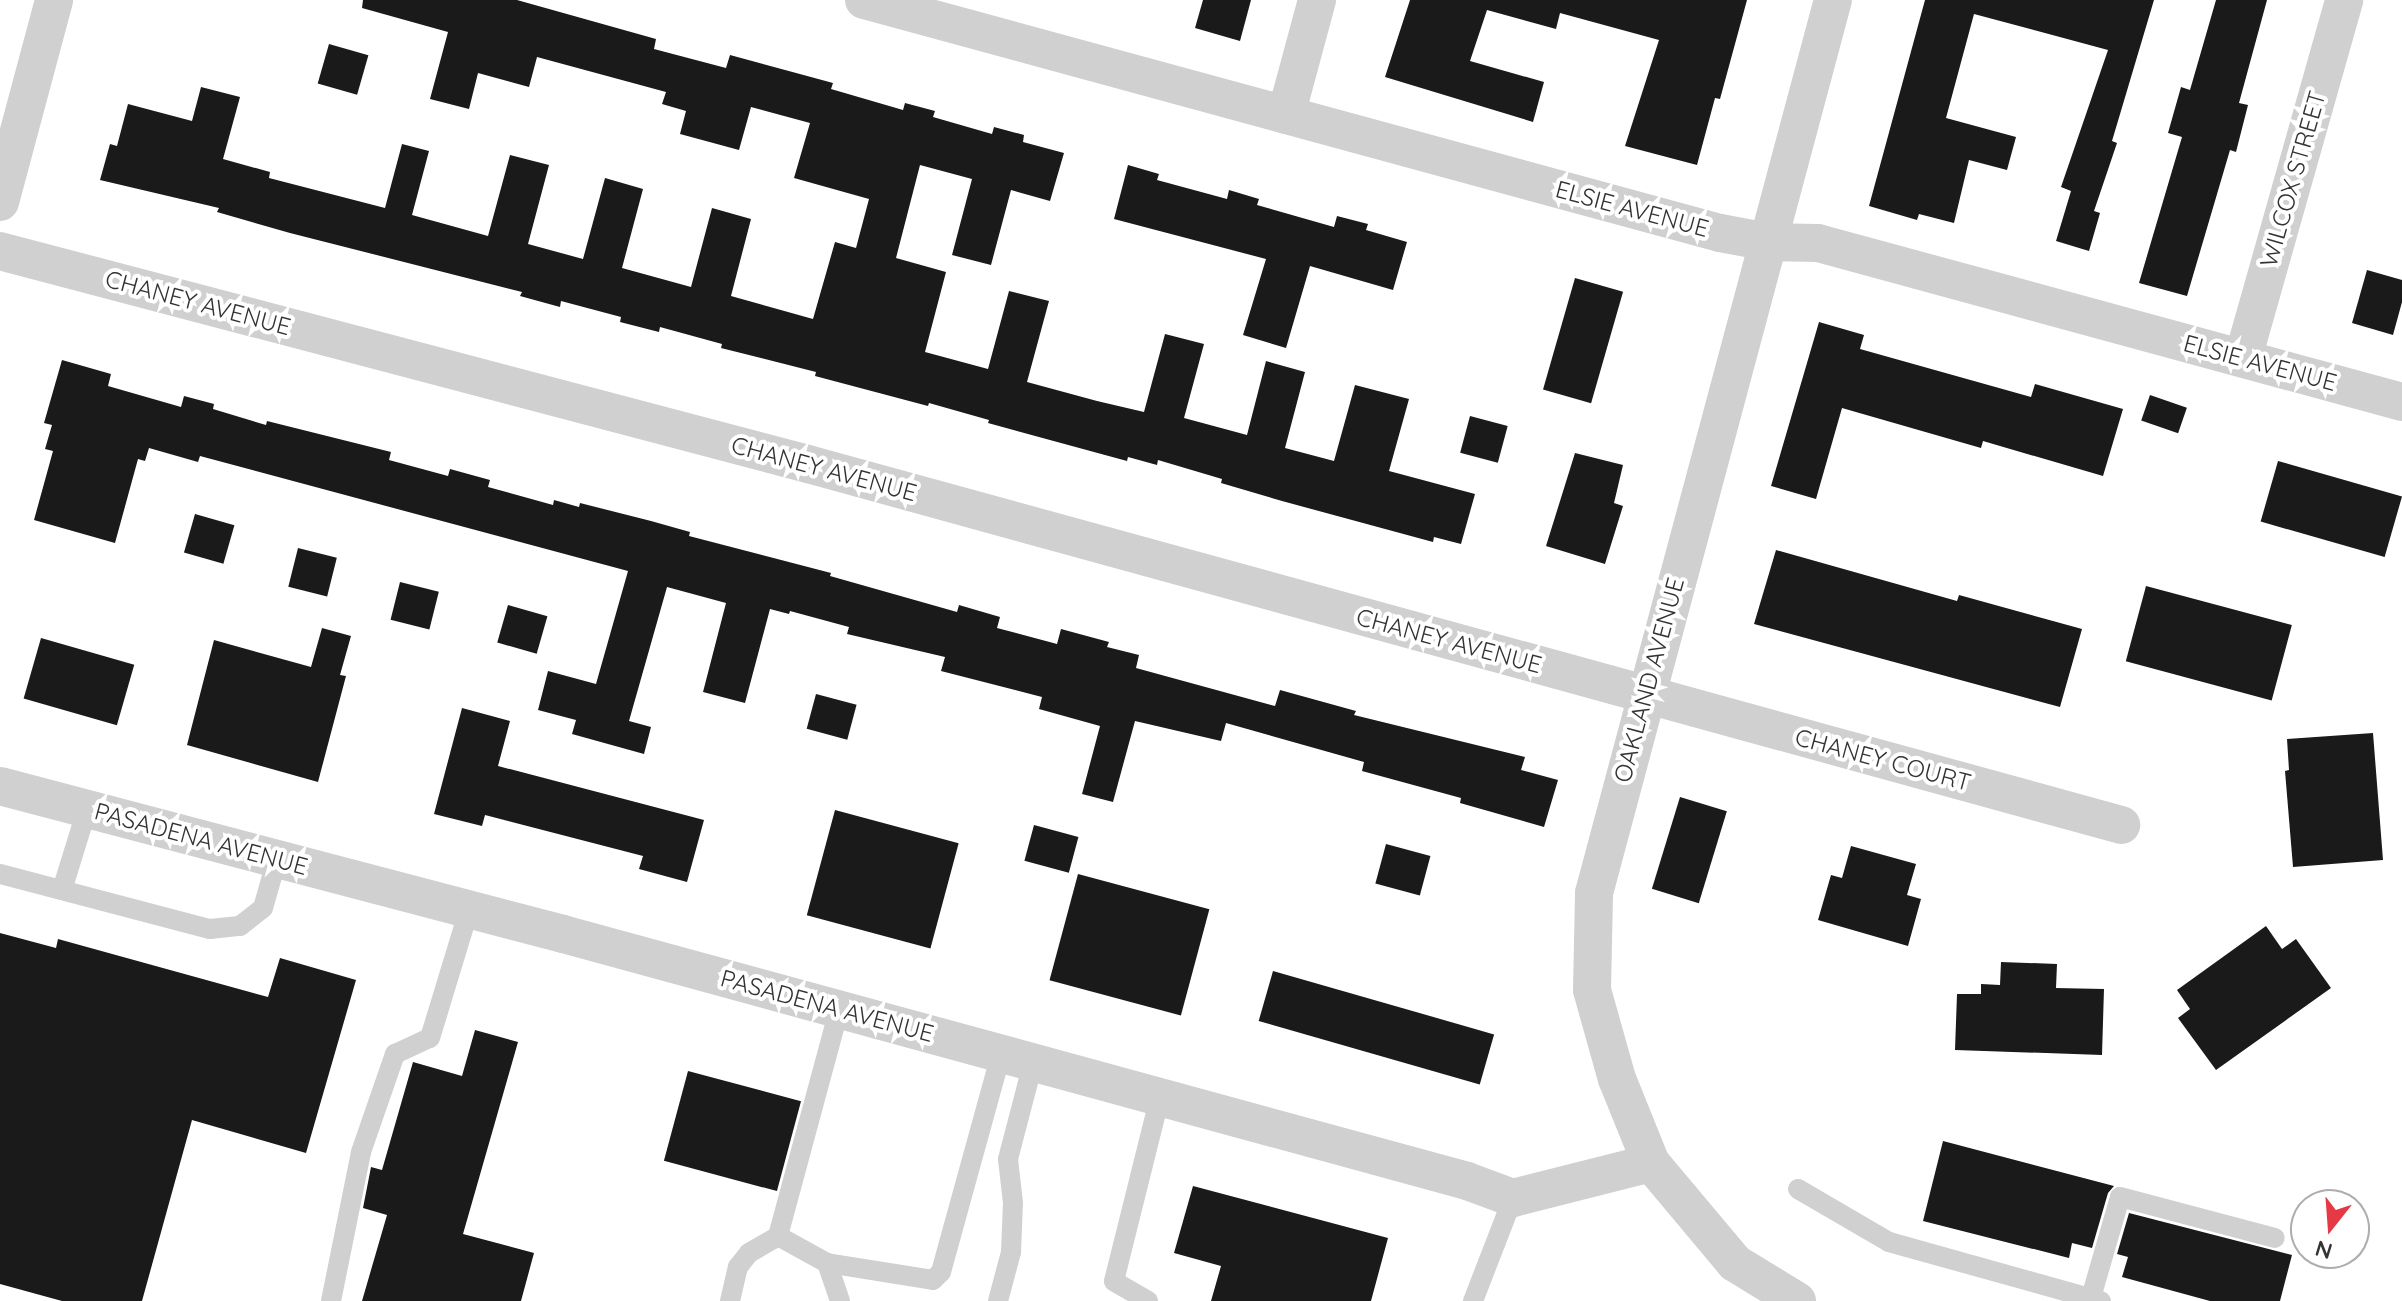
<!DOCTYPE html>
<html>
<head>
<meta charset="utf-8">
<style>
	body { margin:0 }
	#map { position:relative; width:2402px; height:1301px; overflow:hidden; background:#fff; font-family:Quicksand,sans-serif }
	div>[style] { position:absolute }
	.building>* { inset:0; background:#1a1a1a; transform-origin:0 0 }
	.lane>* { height:20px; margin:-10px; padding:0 10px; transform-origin:10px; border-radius:10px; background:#d0d0d0 }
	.street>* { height:38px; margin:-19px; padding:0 19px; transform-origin:19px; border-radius:19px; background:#d0d0d0 }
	span { translate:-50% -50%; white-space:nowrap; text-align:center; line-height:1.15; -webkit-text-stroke:8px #fff; paint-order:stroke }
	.street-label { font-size:24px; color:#333 }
	.north { position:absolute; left:2290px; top:1189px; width:80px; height:80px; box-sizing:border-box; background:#fff; border:2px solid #adadad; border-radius:50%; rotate:197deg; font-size:22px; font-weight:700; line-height:32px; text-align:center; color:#333 }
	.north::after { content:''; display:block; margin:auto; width:28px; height:36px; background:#e63946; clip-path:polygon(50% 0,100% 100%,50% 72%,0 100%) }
</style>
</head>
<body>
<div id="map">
	<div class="building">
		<div style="clip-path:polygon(363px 0,517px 0,656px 39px,654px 49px,726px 68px,730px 55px,833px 83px,831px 89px,903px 110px,905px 103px,935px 111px,933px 117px,992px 134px,994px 127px,1024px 135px,1023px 142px,1064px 153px,1050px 201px,1011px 190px,991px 265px,952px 255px,972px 179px,920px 165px,896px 258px,946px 272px,925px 352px,988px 369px,1009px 291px,1049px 301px,1027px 382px,1097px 401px,1144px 412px,1165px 334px,1204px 344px,1184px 418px,1247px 435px,1266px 361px,1305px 372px,1285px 448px,1334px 461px,1355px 385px,1409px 399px,1389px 471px,1475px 494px,1461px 544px,1434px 537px,1433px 542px,1282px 501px,1221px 483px,1222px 479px,1158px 460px,1157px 465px,1128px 457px,1127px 461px,988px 423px,989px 420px,929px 403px,928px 406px,815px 376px,816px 372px,721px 348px,722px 344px,660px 327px,659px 332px,620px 322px,621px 317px,561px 301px,560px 307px,520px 296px,522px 292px,290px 233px,217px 212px,219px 208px,100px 180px,110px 144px,117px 146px,128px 104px,192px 121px,201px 87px,240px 97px,223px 159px,270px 172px,269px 178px,385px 208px,402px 144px,429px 151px,412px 215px,488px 236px,510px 155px,549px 165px,528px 244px,583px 259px,605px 178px,643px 189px,622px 268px,691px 287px,712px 208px,751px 219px,731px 296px,813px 319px,835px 242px,856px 248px,869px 199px,794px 178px,810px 123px,751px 107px,739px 150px,680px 134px,686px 111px,662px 104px,666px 92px,537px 57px,529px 87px,478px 73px,469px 109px,430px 99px,448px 32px,362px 8px)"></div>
		<div style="clip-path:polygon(1203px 0,1251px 0,1240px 41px,1195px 28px)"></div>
		<div style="clip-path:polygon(1410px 0,1747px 0,1720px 99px,1715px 98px,1697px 165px,1625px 146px,1659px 40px,1560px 13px,1556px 29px,1487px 10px,1470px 61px,1544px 82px,1533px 122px,1385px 77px)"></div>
		<div style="clip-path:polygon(1925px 0,2154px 0,2112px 141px,2117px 143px,2094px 211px,2100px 213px,2089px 251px,2056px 241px,2071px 191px,2061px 187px,2108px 50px,1974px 14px,1946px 118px,2016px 137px,2007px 170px,1969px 160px,1954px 223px,1919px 214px,1917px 220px,1869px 206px)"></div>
		<div style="clip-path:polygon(2216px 0,2267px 0,2239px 103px,2248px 105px,2236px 152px,2230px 150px,2187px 296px,2139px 283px,2182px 137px,2168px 133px,2181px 87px,2190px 90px)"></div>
		<div style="left:329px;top:44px;width:41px;height:41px;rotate:16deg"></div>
		<div style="clip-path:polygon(1128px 165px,1159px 174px,1157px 180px,1227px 199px,1229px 190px,1259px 199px,1257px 205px,1334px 227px,1337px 216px,1368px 224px,1366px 230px,1407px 242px,1393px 290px,1310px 266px,1286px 348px,1243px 335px,1266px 259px,1114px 219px)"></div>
		<div style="clip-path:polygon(2367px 270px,2402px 280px,2402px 302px,2393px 335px,2352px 323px)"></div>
		<div style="left:1575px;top:278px;width:50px;height:116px;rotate:16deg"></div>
		<div style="clip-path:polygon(1819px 322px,1864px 335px,1860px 349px,2031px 397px,2035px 384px,2123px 409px,2103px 476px,1983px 441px,1981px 448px,1842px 408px,1816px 499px,1771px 486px)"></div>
		<div style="clip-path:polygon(62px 360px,111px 374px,108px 386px,181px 407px,184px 396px,214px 404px,213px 409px,266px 425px,267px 421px,391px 452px,389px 460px,448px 476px,450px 469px,490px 480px,488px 487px,553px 505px,554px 500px,579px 507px,580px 503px,651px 521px,690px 532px,689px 536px,831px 573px,830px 576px,957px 612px,959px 605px,1000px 617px,997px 628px,1057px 644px,1061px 629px,1109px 642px,1107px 647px,1139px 655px,1136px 668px,1275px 706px,1280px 690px,1356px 711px,1354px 715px,1525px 757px,1521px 770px,1558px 780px,1544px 827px,1460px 803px,1461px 798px,1362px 771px,1364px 762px,1226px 723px,1221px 741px,1135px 721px,1113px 802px,1082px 794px,1100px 726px,1039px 709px,1042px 697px,941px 671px,945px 657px,847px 634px,849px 627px,790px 611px,789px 614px,770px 609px,745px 703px,703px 692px,726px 603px,667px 587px,629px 721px,651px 727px,644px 754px,572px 734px,576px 720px,538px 710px,548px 671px,596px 684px,628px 571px,200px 456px,198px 462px,149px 448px,145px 461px,138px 459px,115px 543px,34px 520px,53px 451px,45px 449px,52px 425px,44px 423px)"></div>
		<div style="left:2150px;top:395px;width:39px;height:27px;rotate:19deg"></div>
		<div style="left:1470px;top:416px;width:39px;height:38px;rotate:15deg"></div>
		<div style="clip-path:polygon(1575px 453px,1623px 465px,1614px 503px,1623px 506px,1605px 564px,1546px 546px)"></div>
		<div style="left:2278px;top:461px;width:129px;height:63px;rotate:16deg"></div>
		<div style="left:195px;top:514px;width:41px;height:40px;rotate:16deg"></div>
		<div style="left:298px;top:548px;width:40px;height:40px;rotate:14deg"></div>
		<div style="clip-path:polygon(1776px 550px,1957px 601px,1959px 595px,2082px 629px,2060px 707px,1754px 624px)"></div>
		<div style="left:400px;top:582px;width:40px;height:39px;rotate:14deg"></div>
		<div style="left:2146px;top:586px;width:151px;height:78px;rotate:15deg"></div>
		<div style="left:508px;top:605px;width:41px;height:39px;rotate:16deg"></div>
		<div style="clip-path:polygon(322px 628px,351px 636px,340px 675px,346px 676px,318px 782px,187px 745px,214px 640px,311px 667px)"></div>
		<div style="left:41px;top:638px;width:97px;height:63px;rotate:16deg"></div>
		<div style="left:816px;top:694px;width:42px;height:36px;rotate:15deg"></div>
		<div style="clip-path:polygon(462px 708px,510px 721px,498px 766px,704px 820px,687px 882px,639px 869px,643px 856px,485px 815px,482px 826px,434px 814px)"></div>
		<div style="clip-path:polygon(2373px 733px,2383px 860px,2293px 867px,2285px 771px,2289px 770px,2287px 739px)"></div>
		<div style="left:1680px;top:797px;width:49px;height:96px;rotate:17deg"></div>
		<div style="left:835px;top:810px;width:128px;height:109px;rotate:15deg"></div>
		<div style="left:1034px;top:825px;width:46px;height:37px;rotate:15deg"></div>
		<div style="left:1386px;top:844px;width:46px;height:41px;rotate:15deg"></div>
		<div style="clip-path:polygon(1851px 846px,1916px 864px,1907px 895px,1921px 899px,1908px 946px,1818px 920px,1831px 875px,1842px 878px)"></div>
		<div style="left:1078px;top:874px;width:136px;height:110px;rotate:15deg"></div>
		<div style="clip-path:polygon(2266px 926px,2282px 949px,2296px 939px,2331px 988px,2216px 1070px,2178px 1018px,2190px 1009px,2177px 990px)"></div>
		<div style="clip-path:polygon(0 933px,56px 948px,58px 939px,268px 997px,280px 958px,356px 980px,306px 1153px,192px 1120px,142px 1301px,62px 1301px,0 1284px)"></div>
		<div style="clip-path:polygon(2001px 962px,2057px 964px,2056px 988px,2104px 989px,2102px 1055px,1955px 1050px,1957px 994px,1981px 994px,1981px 984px,2000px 985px)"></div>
		<div style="left:1273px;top:971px;width:230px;height:52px;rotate:16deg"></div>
		<div style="clip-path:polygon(475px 1030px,518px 1042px,463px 1234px,534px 1253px,521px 1301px,362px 1301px,387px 1215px,363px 1208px,371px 1167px,382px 1170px,413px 1062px,462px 1076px)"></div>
		<div style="left:688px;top:1071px;width:117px;height:93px;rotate:15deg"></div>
		<div style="clip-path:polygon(1943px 1141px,2114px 1186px,2108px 1193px,2092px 1248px,2072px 1243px,2069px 1258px,1923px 1221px)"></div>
		<div style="clip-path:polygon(1193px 1186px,1388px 1238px,1371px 1301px,1211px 1301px,1221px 1266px,1174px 1253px)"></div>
		<div style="clip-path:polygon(2129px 1213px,2292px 1255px,2280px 1301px,2210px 1301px,2122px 1277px,2128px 1257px,2117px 1254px)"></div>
	</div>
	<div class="lane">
		<div style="left:0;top:874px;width:217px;rotate:14.7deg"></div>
		<div style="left:210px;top:929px;width:30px;rotate:-6deg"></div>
		<div style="left:240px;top:926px;width:29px;rotate:-38deg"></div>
		<div style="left:263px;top:908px;width:51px;rotate:-74.1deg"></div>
		<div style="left:62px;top:890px;width:85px;rotate:-72.8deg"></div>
		<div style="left:1798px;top:1189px;width:105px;rotate:30.2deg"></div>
		<div style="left:1889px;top:1242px;width:220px;rotate:15.6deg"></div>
		<div style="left:778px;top:1236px;width:56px;rotate:28.9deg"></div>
		<div style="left:827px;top:1263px;width:40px;rotate:71.1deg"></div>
		<div style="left:827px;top:1263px;width:107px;rotate:9.1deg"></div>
		<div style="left:933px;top:1280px;width:11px;rotate:-45deg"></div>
		<div style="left:941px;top:1272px;width:226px;rotate:-74.6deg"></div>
		<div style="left:331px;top:1301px;width:152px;rotate:-78.6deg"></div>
		<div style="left:361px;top:1152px;width:104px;rotate:-70.9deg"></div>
		<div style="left:395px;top:1054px;width:38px;rotate:-25deg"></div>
		<div style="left:430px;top:1038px;width:134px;rotate:-73.1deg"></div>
		<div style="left:730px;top:1301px;width:35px;rotate:-77deg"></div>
		<div style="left:738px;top:1267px;width:18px;rotate:-52deg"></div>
		<div style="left:749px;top:1253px;width:34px;rotate:-30deg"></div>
		<div style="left:778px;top:1236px;width:234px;rotate:-74.9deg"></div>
		<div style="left:998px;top:1301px;width:51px;rotate:-75.1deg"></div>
		<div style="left:1011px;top:1252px;width:49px;rotate:-87.7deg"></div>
		<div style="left:1013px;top:1203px;width:44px;rotate:-96.5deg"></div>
		<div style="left:1008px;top:1159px;width:99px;rotate:-75.4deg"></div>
		<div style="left:1148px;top:1301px;width:39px;rotate:-150deg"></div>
		<div style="left:1114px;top:1281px;width:190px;rotate:-76deg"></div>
		<div style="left:1473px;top:1301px;width:110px;rotate:-68.8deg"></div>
		<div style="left:2090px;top:1301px;width:108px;rotate:-73.9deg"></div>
		<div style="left:2120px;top:1197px;width:160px;rotate:14.8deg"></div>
	</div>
	<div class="street">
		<div style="left:864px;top:0;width:887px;rotate:15.23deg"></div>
		<div style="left:1720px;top:233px;width:49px;rotate:10.6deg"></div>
		<div style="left:1768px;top:242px;width:50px;rotate:1.1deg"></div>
		<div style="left:1818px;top:243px;width:605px;rotate:15.23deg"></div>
		<div style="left:1286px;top:115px;width:119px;rotate:-74.9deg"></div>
		<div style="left:0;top:202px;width:209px;rotate:-75deg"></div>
		<div style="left:0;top:251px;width:836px;rotate:14.77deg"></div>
		<div style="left:808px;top:464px;width:1362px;rotate:15.37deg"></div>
		<div style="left:2243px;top:358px;width:372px;rotate:-74.2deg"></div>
		<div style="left:0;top:786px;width:582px;rotate:14.73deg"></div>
		<div style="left:563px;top:934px;width:937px;rotate:15.28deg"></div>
		<div style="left:1467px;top:1181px;width:49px;rotate:20.3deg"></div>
		<div style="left:1513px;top:1198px;width:142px;rotate:-14.2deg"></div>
		<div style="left:1797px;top:1301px;width:73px;rotate:-148.5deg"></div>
		<div style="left:1735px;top:1263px;width:131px;rotate:-130deg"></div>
		<div style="left:1651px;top:1163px;width:91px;rotate:-112deg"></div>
		<div style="left:1617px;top:1079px;width:92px;rotate:-105.7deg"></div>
		<div style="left:1592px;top:990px;width:97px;rotate:-88.8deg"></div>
		<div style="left:1594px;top:893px;width:924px;rotate:-75.02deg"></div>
	</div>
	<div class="street-label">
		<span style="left:2293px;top:179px;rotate:-74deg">WILCOX STREET</span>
		<span style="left:1632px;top:209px;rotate:15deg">ELSIE AVENUE</span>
		<span style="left:198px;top:303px;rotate:15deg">CHANEY AVENUE</span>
		<span style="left:2260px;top:363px;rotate:15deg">ELSIE AVENUE</span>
		<span style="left:824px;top:469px;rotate:15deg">CHANEY AVENUE</span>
		<span style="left:1449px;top:641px;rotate:15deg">CHANEY AVENUE</span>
		<span style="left:1649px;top:680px;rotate:-75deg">OAKLAND AVENUE</span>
		<span style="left:1883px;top:760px;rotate:15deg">CHANEY COURT</span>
		<span style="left:201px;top:839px;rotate:15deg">PASADENA AVENUE</span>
		<span style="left:827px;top:1006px;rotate:15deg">PASADENA AVENUE</span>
	</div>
	<div class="north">N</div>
</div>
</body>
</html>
